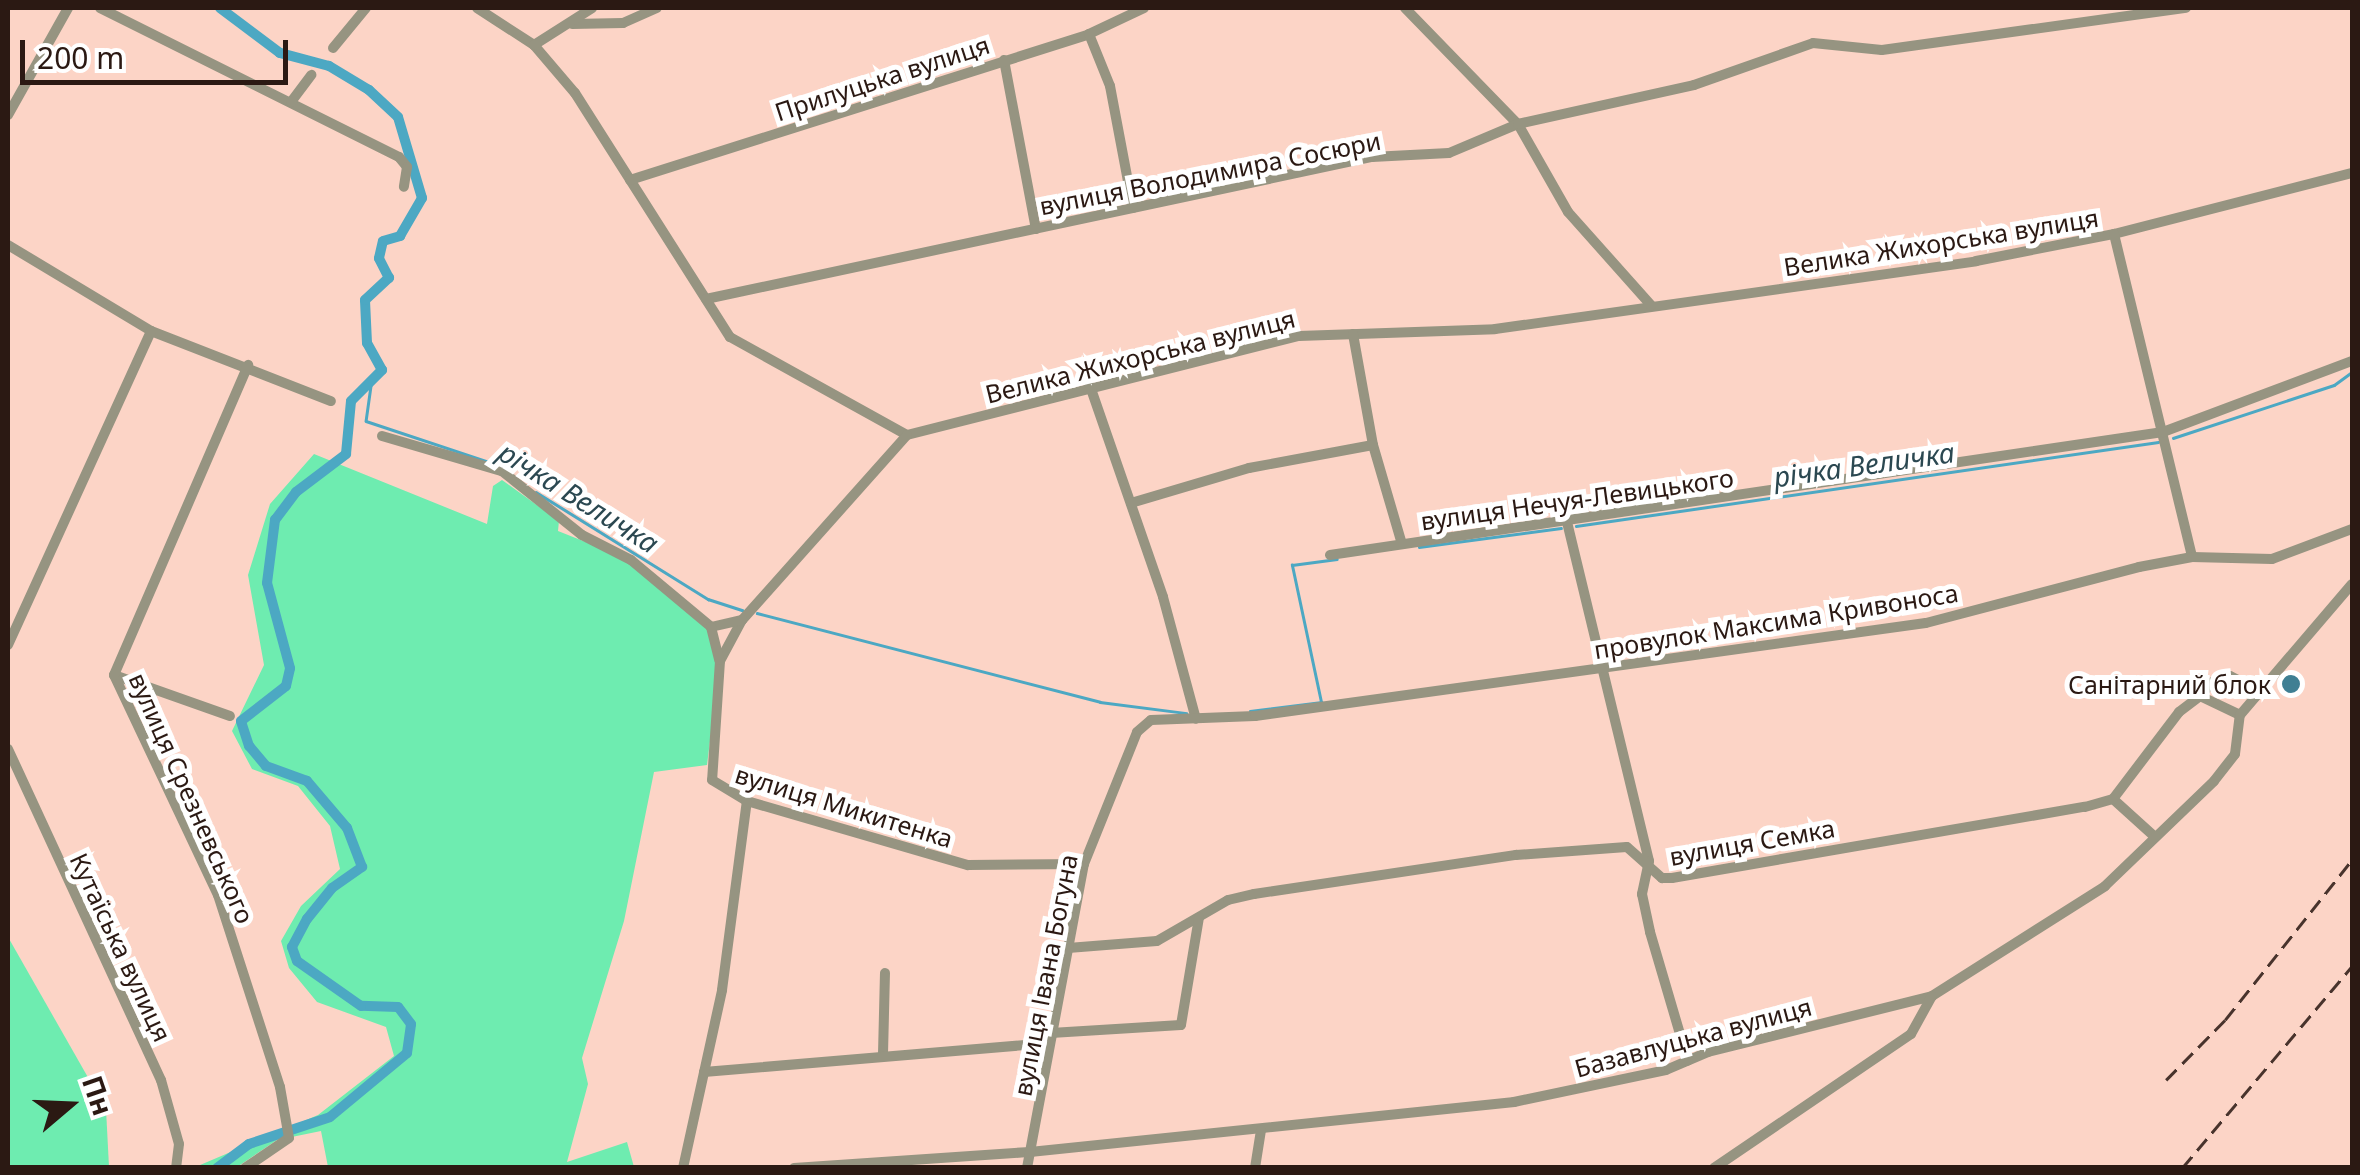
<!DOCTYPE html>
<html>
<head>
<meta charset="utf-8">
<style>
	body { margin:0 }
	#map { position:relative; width:2360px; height:1175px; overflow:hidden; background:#fcd4c6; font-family:"Noto Sans",sans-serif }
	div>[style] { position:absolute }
	.green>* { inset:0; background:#6eecb0 }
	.stream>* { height:2.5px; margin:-1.25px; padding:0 1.25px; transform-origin:1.25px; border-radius:1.25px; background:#4ca8c3 }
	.canal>* { height:10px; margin:-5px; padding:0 5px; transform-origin:5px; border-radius:5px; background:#4ca8c3 }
	.minor>* { height:10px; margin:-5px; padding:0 5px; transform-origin:5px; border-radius:5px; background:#969481 }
	.rail>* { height:2.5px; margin-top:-1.25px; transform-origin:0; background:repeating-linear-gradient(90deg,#48332c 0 15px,transparent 0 23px) }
	.dots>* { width:28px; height:28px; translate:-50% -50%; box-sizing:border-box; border:5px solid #fff; border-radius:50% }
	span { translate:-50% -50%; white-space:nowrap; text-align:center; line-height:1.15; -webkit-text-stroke:10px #fff; paint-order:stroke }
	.street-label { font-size:25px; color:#2b1913 }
	.poi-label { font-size:25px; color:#2b1913 }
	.right { translate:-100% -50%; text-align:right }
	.water-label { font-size:28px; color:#2b4851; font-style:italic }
	.frame { position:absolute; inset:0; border:10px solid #2b1913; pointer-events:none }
	.north { position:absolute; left:20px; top:1055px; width:100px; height:100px; -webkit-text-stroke:8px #fff; paint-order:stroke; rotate:71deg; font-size:28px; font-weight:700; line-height:40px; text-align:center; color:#2b1913 }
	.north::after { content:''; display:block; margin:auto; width:35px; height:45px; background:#2b1913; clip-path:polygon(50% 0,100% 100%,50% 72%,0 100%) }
	.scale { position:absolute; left:20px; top:40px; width:268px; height:45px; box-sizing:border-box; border:5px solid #2b1913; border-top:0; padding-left:12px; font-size:30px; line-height:35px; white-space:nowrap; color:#2b1913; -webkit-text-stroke:8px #fff; paint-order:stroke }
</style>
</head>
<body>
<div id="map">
	<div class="green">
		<div style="clip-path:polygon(314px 454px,487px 524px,493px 486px,502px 480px,559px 521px,558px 531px,631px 560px,707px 624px,720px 661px,707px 765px,654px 772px,624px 921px,582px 1058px,588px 1084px,567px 1162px,627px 1142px,634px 1167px,328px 1167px,321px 1131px,277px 1140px,237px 1167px,193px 1168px,318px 1115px,394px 1056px,386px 1027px,317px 1002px,289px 968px,281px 941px,301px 906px,340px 869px,330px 826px,298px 786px,252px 769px,232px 731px,264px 665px,248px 575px,270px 504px)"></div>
		<div style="clip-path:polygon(8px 937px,106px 1109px,109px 1167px,8px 1167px)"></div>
	</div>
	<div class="stream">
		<div style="left:371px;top:386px;width:35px;rotate:98deg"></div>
		<div style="left:366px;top:421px;width:133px;rotate:18.4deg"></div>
		<div style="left:2173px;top:438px;width:169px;rotate:-18.2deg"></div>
		<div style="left:2334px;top:385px;width:22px;rotate:-36deg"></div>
		<div style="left:536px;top:492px;width:203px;rotate:31.9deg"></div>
		<div style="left:708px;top:599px;width:36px;rotate:18deg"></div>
		<div style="left:1576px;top:526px;width:588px;rotate:-8.21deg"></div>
		<div style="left:1419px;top:547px;width:143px;rotate:-7.6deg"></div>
		<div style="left:757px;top:613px;width:354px;rotate:14.5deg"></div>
		<div style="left:1100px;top:702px;width:87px;rotate:7.3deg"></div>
		<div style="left:1250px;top:711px;width:72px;rotate:-7.2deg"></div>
		<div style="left:1321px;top:702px;width:140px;rotate:-102deg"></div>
		<div style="left:1292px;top:565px;width:45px;rotate:-7.6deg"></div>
	</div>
	<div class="canal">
		<div style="left:217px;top:1168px;width:40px;rotate:-37deg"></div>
		<div style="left:249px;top:1144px;width:85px;rotate:-18.4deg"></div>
		<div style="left:330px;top:1117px;width:100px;rotate:-39.7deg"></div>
		<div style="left:407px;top:1053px;width:29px;rotate:-82deg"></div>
		<div style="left:411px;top:1024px;width:21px;rotate:-127deg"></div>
		<div style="left:398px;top:1007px;width:37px;rotate:-178deg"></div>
		<div style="left:361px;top:1006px;width:78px;rotate:-144.9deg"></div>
		<div style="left:297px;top:961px;width:15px;rotate:-110deg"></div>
		<div style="left:292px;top:947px;width:32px;rotate:-62deg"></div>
		<div style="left:307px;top:919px;width:40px;rotate:-51deg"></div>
		<div style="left:332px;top:888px;width:37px;rotate:-35deg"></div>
		<div style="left:362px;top:867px;width:42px;rotate:-111deg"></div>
		<div style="left:347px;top:828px;width:62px;rotate:-130.4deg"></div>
		<div style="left:307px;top:781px;width:44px;rotate:-159.9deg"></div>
		<div style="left:266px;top:766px;width:26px;rotate:-130deg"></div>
		<div style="left:249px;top:746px;width:26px;rotate:-108deg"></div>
		<div style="left:241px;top:721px;width:57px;rotate:-37.9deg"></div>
		<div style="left:286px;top:686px;width:18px;rotate:-77deg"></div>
		<div style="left:290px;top:668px;width:88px;rotate:-105.1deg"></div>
		<div style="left:267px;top:583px;width:64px;rotate:-82.8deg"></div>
		<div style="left:275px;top:520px;width:35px;rotate:-53deg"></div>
		<div style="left:296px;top:492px;width:63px;rotate:-37.2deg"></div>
		<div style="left:346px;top:454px;width:53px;rotate:-84.6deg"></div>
		<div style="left:351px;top:401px;width:44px;rotate:-45deg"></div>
		<div style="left:382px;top:370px;width:31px;rotate:-119deg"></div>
		<div style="left:367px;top:343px;width:43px;rotate:-92.7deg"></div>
		<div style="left:365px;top:300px;width:33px;rotate:-43deg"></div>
		<div style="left:389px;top:278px;width:22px;rotate:-117deg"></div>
		<div style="left:379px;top:258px;width:17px;rotate:-77deg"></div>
		<div style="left:383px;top:241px;width:18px;rotate:-16deg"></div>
		<div style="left:400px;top:236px;width:44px;rotate:-59.9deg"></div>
		<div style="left:422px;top:198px;width:84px;rotate:-106.5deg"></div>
		<div style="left:398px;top:117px;width:40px;rotate:-137deg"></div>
		<div style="left:369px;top:90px;width:47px;rotate:-149deg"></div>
		<div style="left:329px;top:66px;width:51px;rotate:-165.1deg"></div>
		<div style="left:280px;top:53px;width:75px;rotate:-143.1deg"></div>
	</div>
	<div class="minor">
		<div style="left:100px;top:8px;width:334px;rotate:26.5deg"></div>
		<div style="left:399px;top:157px;width:13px;rotate:51deg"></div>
		<div style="left:407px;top:167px;width:20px;rotate:99deg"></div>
		<div style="left:477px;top:8px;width:68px;rotate:33deg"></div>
		<div style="left:534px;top:45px;width:63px;rotate:49.5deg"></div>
		<div style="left:575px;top:93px;width:289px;rotate:57.6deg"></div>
		<div style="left:730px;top:337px;width:202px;rotate:29deg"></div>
		<div style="left:907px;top:435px;width:404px;rotate:-14.2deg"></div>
		<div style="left:1299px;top:336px;width:196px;rotate:-2deg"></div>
		<div style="left:1495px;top:329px;width:486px;rotate:-8deg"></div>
		<div style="left:1976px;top:261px;width:141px;rotate:-11.1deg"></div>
		<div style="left:2114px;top:234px;width:246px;rotate:-14.4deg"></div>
		<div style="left:1405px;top:8px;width:162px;rotate:45.8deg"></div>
		<div style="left:1518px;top:124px;width:101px;rotate:60.4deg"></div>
		<div style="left:1568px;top:212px;width:125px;rotate:48.3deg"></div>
		<div style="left:572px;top:24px;width:51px;rotate:-1.1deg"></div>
		<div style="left:623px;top:23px;width:37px;rotate:-24deg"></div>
		<div style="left:1089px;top:34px;width:56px;rotate:68deg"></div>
		<div style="left:1110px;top:86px;width:124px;rotate:79.3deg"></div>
		<div style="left:534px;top:45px;width:69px;rotate:-32.5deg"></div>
		<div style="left:333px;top:48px;width:52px;rotate:-50.5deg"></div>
		<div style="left:1004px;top:60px;width:172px;rotate:79.3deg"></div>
		<div style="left:291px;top:102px;width:34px;rotate:-53deg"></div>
		<div style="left:8px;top:115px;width:123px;rotate:-60.7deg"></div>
		<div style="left:630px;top:180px;width:482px;rotate:-17.6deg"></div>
		<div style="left:1089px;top:34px;width:61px;rotate:-25.3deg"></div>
		<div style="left:2114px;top:234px;width:332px;rotate:76.4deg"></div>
		<div style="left:8px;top:245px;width:167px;rotate:31deg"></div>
		<div style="left:151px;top:331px;width:193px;rotate:21.3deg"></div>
		<div style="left:706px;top:299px;width:681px;rotate:-12.04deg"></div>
		<div style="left:1372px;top:157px;width:77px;rotate:-3deg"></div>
		<div style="left:1449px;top:153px;width:75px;rotate:-22.8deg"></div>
		<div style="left:1518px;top:124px;width:180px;rotate:-12.5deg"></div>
		<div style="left:1694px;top:85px;width:126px;rotate:-19.4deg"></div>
		<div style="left:1813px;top:43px;width:69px;rotate:5.8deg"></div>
		<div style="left:1882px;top:50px;width:307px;rotate:-7.9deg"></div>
		<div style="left:1353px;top:334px;width:113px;rotate:79.8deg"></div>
		<div style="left:1373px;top:445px;width:103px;rotate:73.7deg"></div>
		<div style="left:1090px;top:386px;width:223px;rotate:70.9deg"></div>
		<div style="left:1163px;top:597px;width:126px;rotate:74.9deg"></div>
		<div style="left:907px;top:435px;width:248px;rotate:131.7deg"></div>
		<div style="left:742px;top:620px;width:47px;rotate:118.2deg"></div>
		<div style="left:720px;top:661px;width:119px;rotate:93.8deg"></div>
		<div style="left:712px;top:780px;width:41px;rotate:31deg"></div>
		<div style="left:747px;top:801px;width:230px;rotate:16.2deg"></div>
		<div style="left:968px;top:865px;width:116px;rotate:-0.5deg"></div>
		<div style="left:382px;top:436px;width:125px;rotate:16.3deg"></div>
		<div style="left:502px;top:471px;width:102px;rotate:38.7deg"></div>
		<div style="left:582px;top:535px;width:55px;rotate:27deg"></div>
		<div style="left:631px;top:560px;width:104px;rotate:39.9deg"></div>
		<div style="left:711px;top:627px;width:32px;rotate:-13deg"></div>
		<div style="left:1131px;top:503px;width:123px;rotate:-16.5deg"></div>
		<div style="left:1249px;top:468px;width:126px;rotate:-10.5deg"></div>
		<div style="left:1567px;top:522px;width:349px;rotate:76.4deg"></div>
		<div style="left:1649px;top:861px;width:34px;rotate:102deg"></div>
		<div style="left:1642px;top:894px;width:39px;rotate:78deg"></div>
		<div style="left:1650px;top:932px;width:134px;rotate:73.6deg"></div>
		<div style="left:1330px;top:555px;width:842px;rotate:-8.4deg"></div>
		<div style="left:2163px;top:432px;width:202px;rotate:-20.6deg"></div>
		<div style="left:711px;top:627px;width:34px;rotate:76deg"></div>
		<div style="left:8px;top:645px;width:345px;rotate:-65.5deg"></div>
		<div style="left:114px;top:675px;width:123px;rotate:19.5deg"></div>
		<div style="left:2200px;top:696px;width:18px;rotate:-49deg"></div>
		<div style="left:2212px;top:682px;width:19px;rotate:-18deg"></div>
		<div style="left:2230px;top:676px;width:34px;rotate:27deg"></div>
		<div style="left:8px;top:749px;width:365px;rotate:65.2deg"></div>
		<div style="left:161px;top:1080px;width:66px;rotate:74.3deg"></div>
		<div style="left:179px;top:1144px;width:24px;rotate:97deg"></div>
		<div style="left:2113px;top:799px;width:57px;rotate:42.1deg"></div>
		<div style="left:1068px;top:948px;width:89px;rotate:-4.5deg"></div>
		<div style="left:1157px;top:941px;width:82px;rotate:-30deg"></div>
		<div style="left:1228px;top:900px;width:27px;rotate:-13deg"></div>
		<div style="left:1254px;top:894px;width:265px;rotate:-8.5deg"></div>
		<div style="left:1516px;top:855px;width:111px;rotate:-4.1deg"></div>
		<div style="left:1627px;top:847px;width:47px;rotate:41.5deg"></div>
		<div style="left:1662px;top:878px;width:10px"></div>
		<div style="left:1672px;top:878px;width:419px;rotate:-9.8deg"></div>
		<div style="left:2085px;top:807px;width:29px;rotate:-16deg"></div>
		<div style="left:2113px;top:799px;width:109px;rotate:-52.8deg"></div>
		<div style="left:2179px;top:712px;width:26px;rotate:-37deg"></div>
		<div style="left:2200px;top:696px;width:44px;rotate:25.4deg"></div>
		<div style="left:1051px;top:1033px;width:130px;rotate:-3.5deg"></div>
		<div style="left:1181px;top:1025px;width:109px;rotate:-80.5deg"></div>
		<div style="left:883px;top:1054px;width:81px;rotate:-88.6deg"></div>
		<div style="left:704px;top:1072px;width:346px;rotate:-4.8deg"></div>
		<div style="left:245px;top:1168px;width:53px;rotate:-34.3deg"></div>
		<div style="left:289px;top:1138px;width:52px;rotate:-100deg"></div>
		<div style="left:280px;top:1087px;width:202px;rotate:-107.9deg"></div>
		<div style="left:218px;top:895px;width:243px;rotate:-115.3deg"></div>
		<div style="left:114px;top:675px;width:338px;rotate:-66.6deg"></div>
		<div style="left:683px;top:1168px;width:182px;rotate:-77.6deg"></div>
		<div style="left:722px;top:990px;width:191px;rotate:-82.5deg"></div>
		<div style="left:794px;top:1168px;width:237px;rotate:-3.9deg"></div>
		<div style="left:1030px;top:1152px;width:487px;rotate:-5.9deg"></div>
		<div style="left:1514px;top:1102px;width:155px;rotate:-11.9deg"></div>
		<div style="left:1666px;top:1070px;width:46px;rotate:-23.2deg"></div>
		<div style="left:1708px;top:1052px;width:231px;rotate:-14deg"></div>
		<div style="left:1932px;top:996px;width:205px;rotate:-32.4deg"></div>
		<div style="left:2105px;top:886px;width:151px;rotate:-43.9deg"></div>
		<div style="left:2214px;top:781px;width:34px;rotate:-52deg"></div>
		<div style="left:2235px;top:754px;width:39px;rotate:-83deg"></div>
		<div style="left:2240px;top:715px;width:172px;rotate:-49.5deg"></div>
		<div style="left:1027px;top:1168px;width:309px;rotate:-79.4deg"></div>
		<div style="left:1084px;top:864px;width:142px;rotate:-68.1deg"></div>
		<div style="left:1137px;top:732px;width:18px;rotate:-41deg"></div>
		<div style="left:1151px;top:720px;width:104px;rotate:-2.2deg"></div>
		<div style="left:1255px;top:716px;width:677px;rotate:-7.89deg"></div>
		<div style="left:1926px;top:623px;width:220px;rotate:-14.7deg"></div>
		<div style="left:2139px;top:567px;width:54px;rotate:-10.7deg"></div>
		<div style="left:2192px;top:557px;width:80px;rotate:1.4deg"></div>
		<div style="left:2272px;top:559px;width:85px;rotate:-20.6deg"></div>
		<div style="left:1255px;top:1168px;width:38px;rotate:-81deg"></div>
		<div style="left:1714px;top:1168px;width:238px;rotate:-34.2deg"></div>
		<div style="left:1911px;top:1034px;width:43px;rotate:-61.1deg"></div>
	</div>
	<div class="rail">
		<div style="left:2166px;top:1080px;width:84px;rotate:-45.5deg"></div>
		<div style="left:2225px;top:1020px;width:204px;rotate:-51.6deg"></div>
		<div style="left:2182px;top:1168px;width:264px;rotate:-49.9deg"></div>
	</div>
	<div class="dots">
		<div style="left:2291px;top:684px;background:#3f7f93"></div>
	</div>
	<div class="street-label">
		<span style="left:882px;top:78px;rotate:-18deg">Прилуцька вулиця</span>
		<span style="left:1210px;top:173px;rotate:-11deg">вулиця Володимира Сосюри</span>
		<span style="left:1941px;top:242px;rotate:-9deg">Велика Жихорська вулиця</span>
		<span style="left:1140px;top:356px;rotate:-14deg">Велика Жихорська вулиця</span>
		<span style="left:1577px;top:499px;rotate:-8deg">вулиця Нечуя-Левицького</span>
		<span style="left:1776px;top:621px;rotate:-9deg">провулок Максима Кривоноса</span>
		<span style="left:192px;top:798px;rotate:66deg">вулиця Срезневського</span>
		<span style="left:844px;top:806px;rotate:17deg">вулиця Микитенка</span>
		<span style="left:1752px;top:842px;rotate:-10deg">вулиця Семка</span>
		<span style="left:121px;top:947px;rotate:65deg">Кутаїська вулиця</span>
		<span style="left:1045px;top:975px;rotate:-79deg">вулиця Івана Богуна</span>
		<span style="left:1693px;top:1037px;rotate:-15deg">Базавлуцька вулиця</span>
	</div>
	<div class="poi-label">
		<span class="right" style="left:2271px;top:684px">Санітарний блок</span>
	</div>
	<div class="water-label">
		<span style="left:1864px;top:464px;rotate:-8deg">річка Величка</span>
		<span style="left:579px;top:497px;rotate:32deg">річка Величка</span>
	</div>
	<div class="frame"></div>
	<div class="north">Пн</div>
	<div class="scale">200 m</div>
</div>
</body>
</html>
